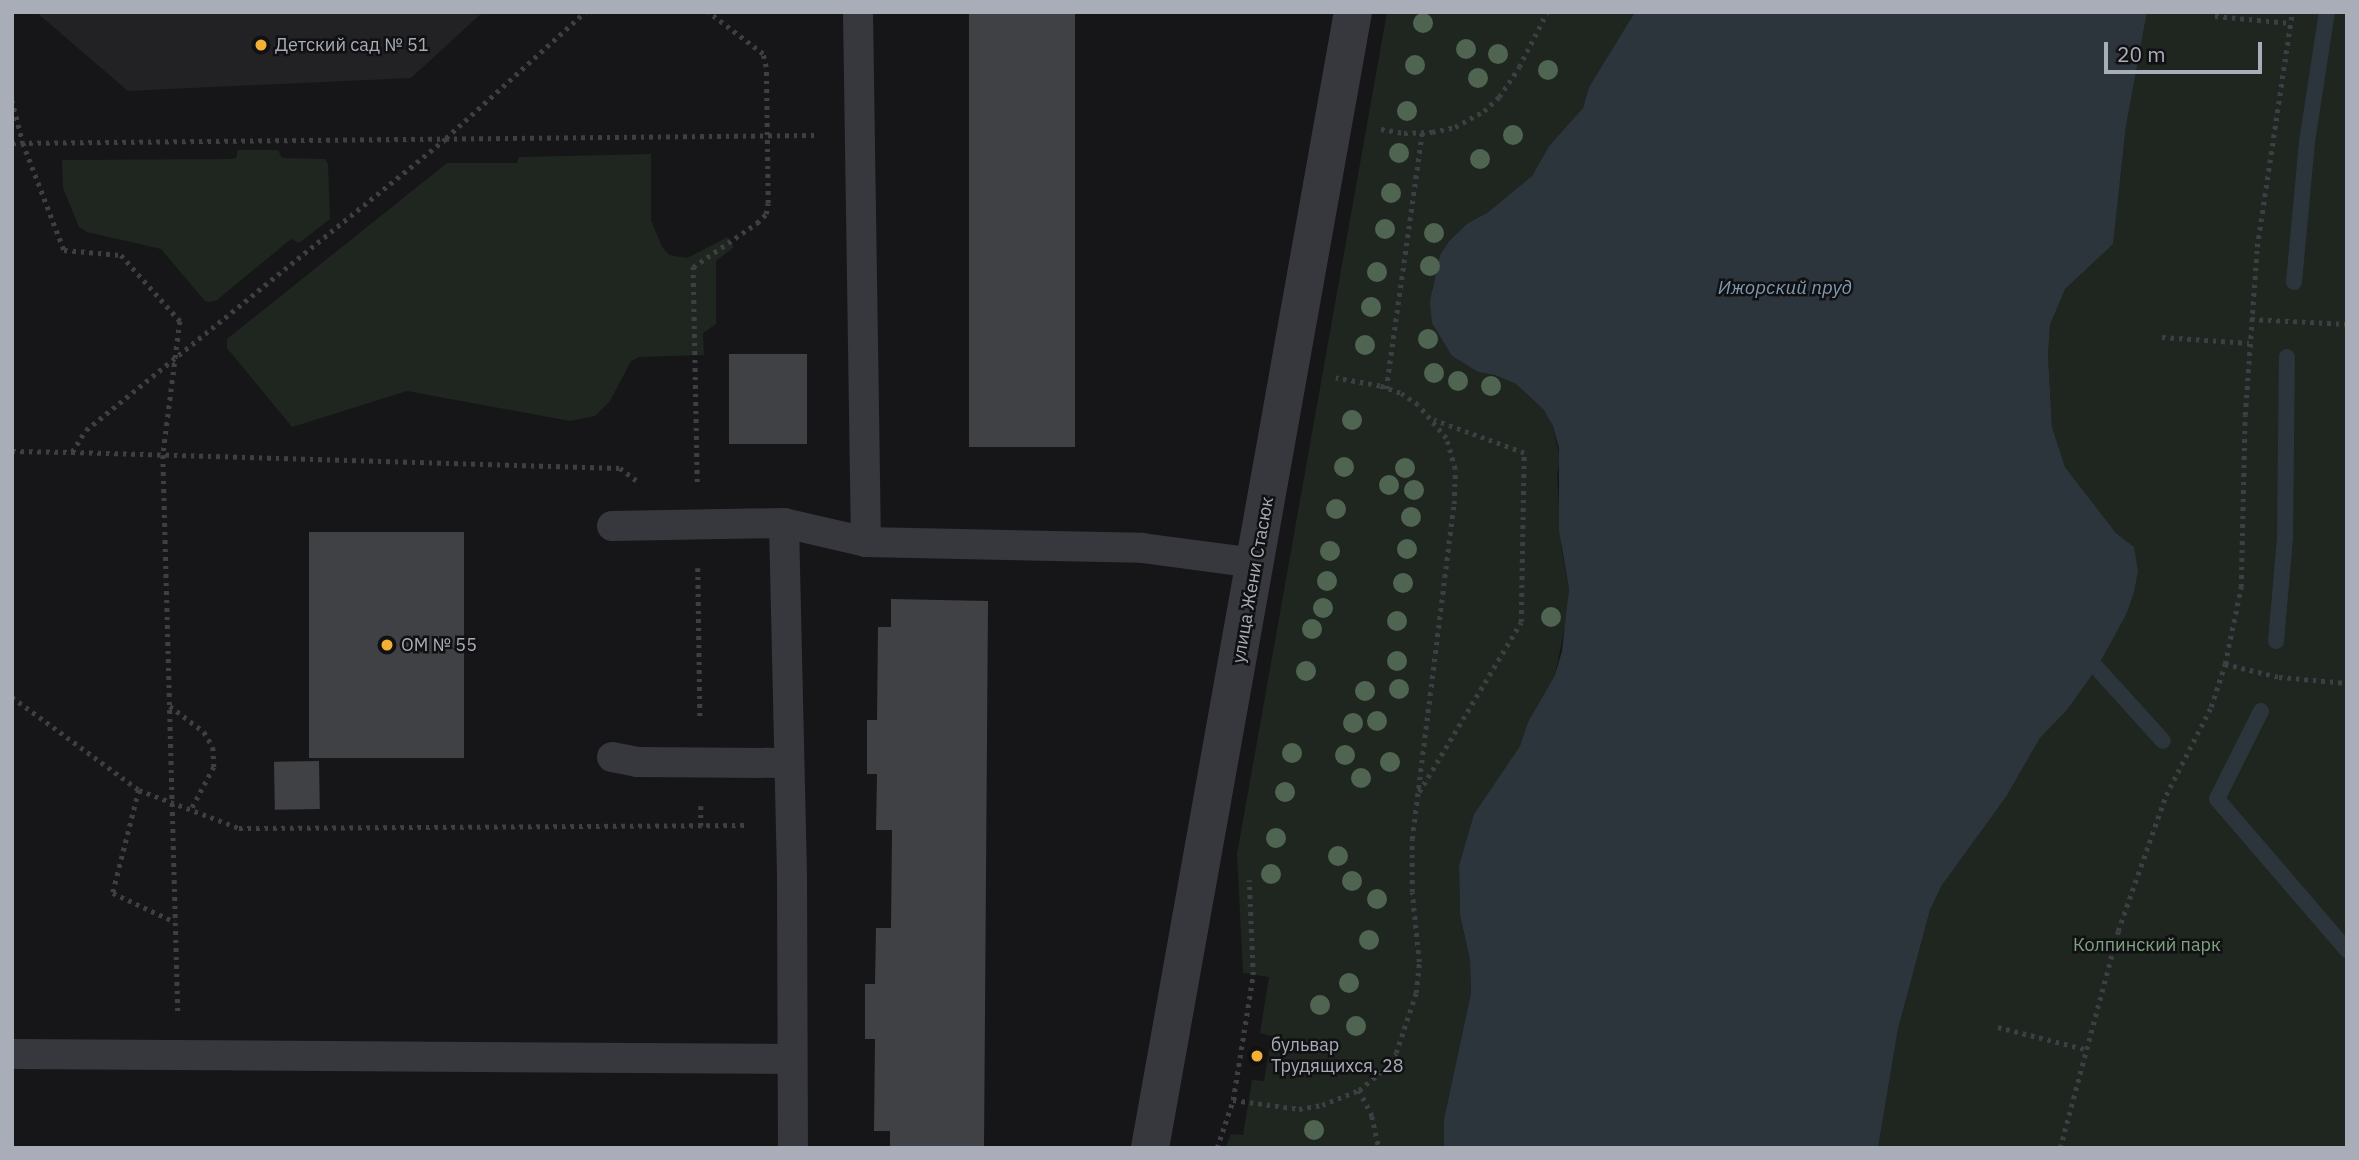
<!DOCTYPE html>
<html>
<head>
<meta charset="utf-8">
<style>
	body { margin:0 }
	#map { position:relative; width:2359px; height:1160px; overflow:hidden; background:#161618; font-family:"IBM Plex Sans",sans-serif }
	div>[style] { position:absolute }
	.built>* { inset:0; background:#222225 }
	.green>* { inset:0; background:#1e261f }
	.water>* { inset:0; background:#2c353c }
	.stream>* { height:16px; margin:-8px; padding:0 8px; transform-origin:8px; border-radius:8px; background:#2c353c }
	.building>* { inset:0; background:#404145; transform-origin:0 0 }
	.path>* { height:4.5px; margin-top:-2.25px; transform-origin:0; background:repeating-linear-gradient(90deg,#3d3f44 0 3.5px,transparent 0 8.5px) }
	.service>* { height:30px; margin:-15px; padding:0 15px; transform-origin:15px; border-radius:15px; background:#37383d }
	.minor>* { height:38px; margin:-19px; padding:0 19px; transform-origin:19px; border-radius:19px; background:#37383d }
	.trees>* { width:20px; height:20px; margin:-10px; border-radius:50%; background:#506452 }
	.dots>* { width:19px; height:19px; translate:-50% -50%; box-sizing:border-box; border:4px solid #111113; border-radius:50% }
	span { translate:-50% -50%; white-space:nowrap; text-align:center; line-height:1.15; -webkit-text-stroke:5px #111113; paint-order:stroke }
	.poi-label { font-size:18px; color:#a8adb8 }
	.left { translate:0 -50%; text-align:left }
	.street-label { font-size:18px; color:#a8adb8 }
	.park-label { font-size:18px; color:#7fa381 }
	.water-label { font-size:19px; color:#7f9bb3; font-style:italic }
	.frame { position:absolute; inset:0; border:14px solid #a8adb8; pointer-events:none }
	.scale { position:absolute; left:2104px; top:42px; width:158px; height:32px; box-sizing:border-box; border:4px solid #a8adb8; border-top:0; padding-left:9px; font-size:21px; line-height:24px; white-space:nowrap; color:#a8adb8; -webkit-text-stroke:5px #111113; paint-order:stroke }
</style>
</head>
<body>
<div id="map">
	<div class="built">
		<div style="clip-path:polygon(36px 12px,483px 12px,411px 78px,128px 91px)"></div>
	</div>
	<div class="green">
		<div style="clip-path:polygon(1387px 12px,1635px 12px,1589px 87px,1583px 108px,1549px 146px,1532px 176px,1487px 213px,1468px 223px,1449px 241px,1440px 255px,1432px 291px,1432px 323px,1452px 356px,1478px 372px,1495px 375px,1516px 384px,1543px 409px,1553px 426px,1560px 459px,1557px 475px,1562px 552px,1569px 589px,1567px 616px,1555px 675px,1528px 722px,1520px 746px,1474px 814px,1459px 865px,1460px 915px,1470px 960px,1471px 993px,1444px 1119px,1444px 1148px,1225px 1148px,1231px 1134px,1243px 1135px,1252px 1080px,1264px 1081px,1272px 1036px,1260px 1033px,1269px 977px,1243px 973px,1237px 854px)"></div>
		<div style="clip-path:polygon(2147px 12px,2347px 12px,2347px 1148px,1878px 1148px,1898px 1029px,1930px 910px,1942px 885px,2006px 797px,2040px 738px,2067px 710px,2097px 668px,2126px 615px,2134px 547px,2116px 533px,2065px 467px,2052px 427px,2048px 355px,2050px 325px,2065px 288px,2113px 243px,2126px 126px)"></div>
		<div style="clip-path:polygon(238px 150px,278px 150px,282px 158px,325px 159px,328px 164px,330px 219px,299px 243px,291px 239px,217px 300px,210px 302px,205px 301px,161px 249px,87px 232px,79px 227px,63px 188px,62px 160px,231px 159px,236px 158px)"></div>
		<div style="clip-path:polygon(651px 154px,651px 220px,662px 247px,669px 255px,687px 258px,728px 237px,734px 247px,716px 261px,716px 324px,703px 333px,704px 355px,639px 357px,631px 361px,610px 401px,595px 416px,570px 421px,407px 391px,292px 427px,227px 348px,227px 339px,447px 163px,517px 163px,519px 157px)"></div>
	</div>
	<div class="water">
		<div style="clip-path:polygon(1635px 12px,2147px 12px,2126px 126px,2113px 244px,2065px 289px,2050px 325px,2048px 355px,2052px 427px,2065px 467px,2116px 533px,2134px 547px,2138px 571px,2134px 592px,2126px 615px,2097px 668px,2067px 710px,2040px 738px,2006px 797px,1942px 885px,1930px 910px,1898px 1029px,1878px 1148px,1444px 1148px,1444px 1119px,1471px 993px,1470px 960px,1460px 915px,1459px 865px,1474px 814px,1520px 746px,1528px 722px,1555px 675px,1562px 651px,1569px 589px,1559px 530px,1559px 448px,1553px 426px,1543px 409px,1516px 384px,1495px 375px,1478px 372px,1452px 356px,1432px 323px,1430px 301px,1440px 255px,1449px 241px,1468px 223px,1487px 213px,1532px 176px,1549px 146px,1583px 108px,1589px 87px)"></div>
	</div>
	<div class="stream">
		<div style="left:2294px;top:282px;width:141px;rotate:-84.7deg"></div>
		<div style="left:2307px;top:142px;width:132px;rotate:-81.3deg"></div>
		<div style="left:2276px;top:641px;width:103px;rotate:-85deg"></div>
		<div style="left:2285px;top:538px;width:181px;rotate:-89.4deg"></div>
		<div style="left:2097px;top:668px;width:98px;rotate:47.9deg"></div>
		<div style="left:2261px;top:711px;width:98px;rotate:116.6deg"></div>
		<div style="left:2217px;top:799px;width:199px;rotate:49.3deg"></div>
	</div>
	<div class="building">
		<div style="left:969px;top:12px;width:106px;height:435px"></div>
		<div style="left:729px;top:354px;width:78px;height:90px"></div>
		<div style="left:464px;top:532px;width:226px;height:155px;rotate:90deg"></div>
		<div style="clip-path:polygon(891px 599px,988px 601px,984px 1148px,890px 1148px,890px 1131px,874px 1131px,875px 1039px,865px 1039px,865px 984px,875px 984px,876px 928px,891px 928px,892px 830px,876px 830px,877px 774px,867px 774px,867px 720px,877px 720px,878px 627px,891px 627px)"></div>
		<div style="left:319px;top:761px;width:48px;height:45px;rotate:89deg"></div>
	</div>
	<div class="path">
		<div style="left:2215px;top:16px;width:76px;rotate:5.3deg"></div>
		<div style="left:12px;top:100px;width:44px;rotate:75.7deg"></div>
		<div style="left:23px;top:143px;width:115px;rotate:69deg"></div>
		<div style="left:64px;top:250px;width:57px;rotate:5deg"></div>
		<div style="left:121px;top:255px;width:89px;rotate:48.2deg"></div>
		<div style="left:180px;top:321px;width:135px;rotate:97.2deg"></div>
		<div style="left:163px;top:455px;width:557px;rotate:88.46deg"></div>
		<div style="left:1381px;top:129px;width:23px;rotate:10deg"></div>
		<div style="left:1404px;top:133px;width:28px;rotate:-2deg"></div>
		<div style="left:1432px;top:132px;width:24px;rotate:-12deg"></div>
		<div style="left:1455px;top:127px;width:33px;rotate:-29deg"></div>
		<div style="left:1484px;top:111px;width:21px;rotate:-43deg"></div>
		<div style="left:1499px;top:97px;width:36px;rotate:-56deg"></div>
		<div style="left:1519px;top:67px;width:62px;rotate:-63deg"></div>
		<div style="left:12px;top:143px;width:804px;rotate:-0.57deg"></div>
		<div style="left:2251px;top:319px;width:96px;rotate:3deg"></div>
		<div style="left:2162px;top:337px;width:87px;rotate:3.9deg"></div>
		<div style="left:1386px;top:389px;width:259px;rotate:-82deg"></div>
		<div style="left:12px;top:451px;width:60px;rotate:1deg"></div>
		<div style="left:72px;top:452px;width:26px;rotate:-58deg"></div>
		<div style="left:86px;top:430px;width:464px;rotate:-39deg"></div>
		<div style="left:446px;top:138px;width:188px;rotate:-42.2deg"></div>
		<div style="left:72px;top:452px;width:548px;rotate:1.67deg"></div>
		<div style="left:620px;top:468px;width:25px;rotate:37deg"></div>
		<div style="left:697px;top:482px;width:215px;rotate:-91.1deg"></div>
		<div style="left:693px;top:267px;width:78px;rotate:-34.5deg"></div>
		<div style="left:757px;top:223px;width:13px;rotate:-45deg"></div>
		<div style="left:766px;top:214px;width:11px;rotate:-80deg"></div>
		<div style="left:768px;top:203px;width:136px;rotate:-90.8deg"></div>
		<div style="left:766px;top:67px;width:13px;rotate:-103deg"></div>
		<div style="left:763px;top:54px;width:69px;rotate:-142.6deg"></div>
		<div style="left:698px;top:568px;width:152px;rotate:89.2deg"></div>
		<div style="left:2225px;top:664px;width:56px;rotate:13.5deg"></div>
		<div style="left:2279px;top:677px;width:68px;rotate:5deg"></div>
		<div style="left:12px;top:697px;width:157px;rotate:36.2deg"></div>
		<div style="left:139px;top:790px;width:107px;rotate:20.8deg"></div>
		<div style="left:239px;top:828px;width:509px;rotate:-0.34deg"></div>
		<div style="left:170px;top:706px;width:43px;rotate:37.4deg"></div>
		<div style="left:204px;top:732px;width:17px;rotate:59deg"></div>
		<div style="left:213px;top:747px;width:20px;rotate:87deg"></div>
		<div style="left:214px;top:767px;width:49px;rotate:118.1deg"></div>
		<div style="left:139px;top:790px;width:106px;rotate:104.2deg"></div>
		<div style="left:113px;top:893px;width:68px;rotate:25.1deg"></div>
		<div style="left:1419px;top:792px;width:198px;rotate:-59deg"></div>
		<div style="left:1521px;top:622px;width:169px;rotate:-89deg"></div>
		<div style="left:1524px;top:453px;width:96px;rotate:-159.9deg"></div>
		<div style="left:701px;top:806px;width:20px;rotate:90deg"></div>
		<div style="left:1998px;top:1027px;width:90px;rotate:14.2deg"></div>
		<div style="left:1359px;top:1090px;width:29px;rotate:63deg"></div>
		<div style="left:1372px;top:1116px;width:33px;rotate:78deg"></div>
		<div style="left:1233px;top:1100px;width:67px;rotate:7.8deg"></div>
		<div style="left:1299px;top:1109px;width:23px;rotate:-10deg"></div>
		<div style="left:1322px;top:1105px;width:40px;rotate:-22deg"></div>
		<div style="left:1359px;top:1090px;width:33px;rotate:-39deg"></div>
		<div style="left:1385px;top:1069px;width:19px;rotate:-55deg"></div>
		<div style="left:1396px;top:1053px;width:63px;rotate:-71.6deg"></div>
		<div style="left:1416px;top:993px;width:31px;rotate:-84deg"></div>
		<div style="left:1419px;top:962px;width:70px;rotate:-95.7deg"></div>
		<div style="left:1412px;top:892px;width:53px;rotate:-90deg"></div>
		<div style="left:1412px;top:839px;width:338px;rotate:-82.9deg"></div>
		<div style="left:1454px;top:504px;width:35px;rotate:-88deg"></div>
		<div style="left:1455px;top:469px;width:32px;rotate:-106deg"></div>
		<div style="left:1446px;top:438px;width:43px;rotate:-130.3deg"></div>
		<div style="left:1418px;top:405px;width:22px;rotate:-146deg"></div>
		<div style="left:1400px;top:393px;width:21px;rotate:-161deg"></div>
		<div style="left:1380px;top:386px;width:45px;rotate:-169.7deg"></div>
		<div style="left:1217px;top:1148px;width:51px;rotate:-71.6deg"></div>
		<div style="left:1233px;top:1100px;width:127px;rotate:-80.9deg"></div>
		<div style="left:1253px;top:975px;width:95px;rotate:-92.4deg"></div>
		<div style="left:2060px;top:1148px;width:225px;rotate:-75deg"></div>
		<div style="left:2118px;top:931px;width:144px;rotate:-70.6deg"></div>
		<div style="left:2166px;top:795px;width:99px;rotate:-62.9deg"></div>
		<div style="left:2211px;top:707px;width:45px;rotate:-72deg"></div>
		<div style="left:2225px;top:664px;width:79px;rotate:-78.3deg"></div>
		<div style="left:2241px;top:587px;width:172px;rotate:-88.7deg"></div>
		<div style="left:2245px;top:415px;width:168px;rotate:-85.9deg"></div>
		<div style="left:2257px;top:247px;width:238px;rotate:-81.5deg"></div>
	</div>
	<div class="service">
		<div style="left:858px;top:12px;width:530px;rotate:89.14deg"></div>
		<div style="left:784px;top:523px;width:353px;rotate:88.7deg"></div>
		<div style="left:792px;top:876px;width:272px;rotate:89.8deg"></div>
		<div style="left:612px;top:526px;width:172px;rotate:-1deg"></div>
		<div style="left:784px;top:523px;width:84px;rotate:13deg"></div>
		<div style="left:866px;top:542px;width:276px;rotate:1.2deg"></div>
		<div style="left:1142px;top:548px;width:115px;rotate:7.5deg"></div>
		<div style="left:612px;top:757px;width:25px;rotate:11deg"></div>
		<div style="left:637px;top:762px;width:152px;rotate:0.4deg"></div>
		<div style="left:12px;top:1054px;width:780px;rotate:0.37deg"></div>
	</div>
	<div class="minor">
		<div style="left:1150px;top:1148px;width:1154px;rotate:-79.87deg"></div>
	</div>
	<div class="trees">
		<div style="left:1423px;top:23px"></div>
		<div style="left:1466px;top:49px"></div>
		<div style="left:1498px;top:54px"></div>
		<div style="left:1415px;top:65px"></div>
		<div style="left:1548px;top:70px"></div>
		<div style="left:1478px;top:78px"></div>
		<div style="left:1407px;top:111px"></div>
		<div style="left:1513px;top:135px"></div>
		<div style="left:1399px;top:153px"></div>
		<div style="left:1480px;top:159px"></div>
		<div style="left:1391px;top:193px"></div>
		<div style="left:1385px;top:229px"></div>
		<div style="left:1434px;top:233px"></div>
		<div style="left:1430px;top:266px"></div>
		<div style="left:1377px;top:272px"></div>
		<div style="left:1371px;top:307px"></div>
		<div style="left:1428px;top:339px"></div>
		<div style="left:1365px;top:345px"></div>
		<div style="left:1434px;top:373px"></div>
		<div style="left:1458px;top:381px"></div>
		<div style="left:1491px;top:386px"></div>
		<div style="left:1352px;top:420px"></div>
		<div style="left:1344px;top:467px"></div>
		<div style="left:1405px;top:468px"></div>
		<div style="left:1389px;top:485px"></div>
		<div style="left:1414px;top:490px"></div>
		<div style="left:1336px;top:509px"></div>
		<div style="left:1411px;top:517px"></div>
		<div style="left:1407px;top:549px"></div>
		<div style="left:1330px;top:551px"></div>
		<div style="left:1327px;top:581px"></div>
		<div style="left:1403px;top:583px"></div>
		<div style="left:1323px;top:608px"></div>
		<div style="left:1551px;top:617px"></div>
		<div style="left:1397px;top:621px"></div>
		<div style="left:1312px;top:629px"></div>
		<div style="left:1397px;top:661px"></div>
		<div style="left:1306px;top:671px"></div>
		<div style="left:1399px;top:689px"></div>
		<div style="left:1365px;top:691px"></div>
		<div style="left:1377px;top:721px"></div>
		<div style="left:1353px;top:723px"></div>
		<div style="left:1292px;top:753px"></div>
		<div style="left:1345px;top:755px"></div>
		<div style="left:1390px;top:762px"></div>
		<div style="left:1361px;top:778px"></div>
		<div style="left:1285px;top:792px"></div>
		<div style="left:1276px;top:838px"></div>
		<div style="left:1338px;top:856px"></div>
		<div style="left:1271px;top:874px"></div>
		<div style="left:1352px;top:881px"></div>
		<div style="left:1377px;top:899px"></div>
		<div style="left:1369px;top:940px"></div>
		<div style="left:1349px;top:983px"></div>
		<div style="left:1320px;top:1005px"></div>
		<div style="left:1356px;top:1026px"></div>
		<div style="left:1314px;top:1130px"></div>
	</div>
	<div class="dots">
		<div style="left:261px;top:45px;background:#f2b134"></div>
		<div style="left:387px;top:645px;background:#f2b134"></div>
		<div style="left:1257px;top:1056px;background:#f2b134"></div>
	</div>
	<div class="poi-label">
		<span class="left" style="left:275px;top:45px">Детский сад № 51</span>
		<span class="left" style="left:401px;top:645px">ОМ № 55</span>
		<span class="left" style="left:1271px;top:1056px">бульвар<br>Трудящихся, 28</span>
	</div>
	<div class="street-label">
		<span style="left:1253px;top:580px;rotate:-80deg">улица Жени Стасюк</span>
	</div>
	<div class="park-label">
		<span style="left:2147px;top:945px">Колпинский парк</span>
	</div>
	<div class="water-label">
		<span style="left:1785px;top:288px">Ижорский пруд</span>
	</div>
	<div class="frame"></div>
	<div class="scale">20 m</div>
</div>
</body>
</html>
